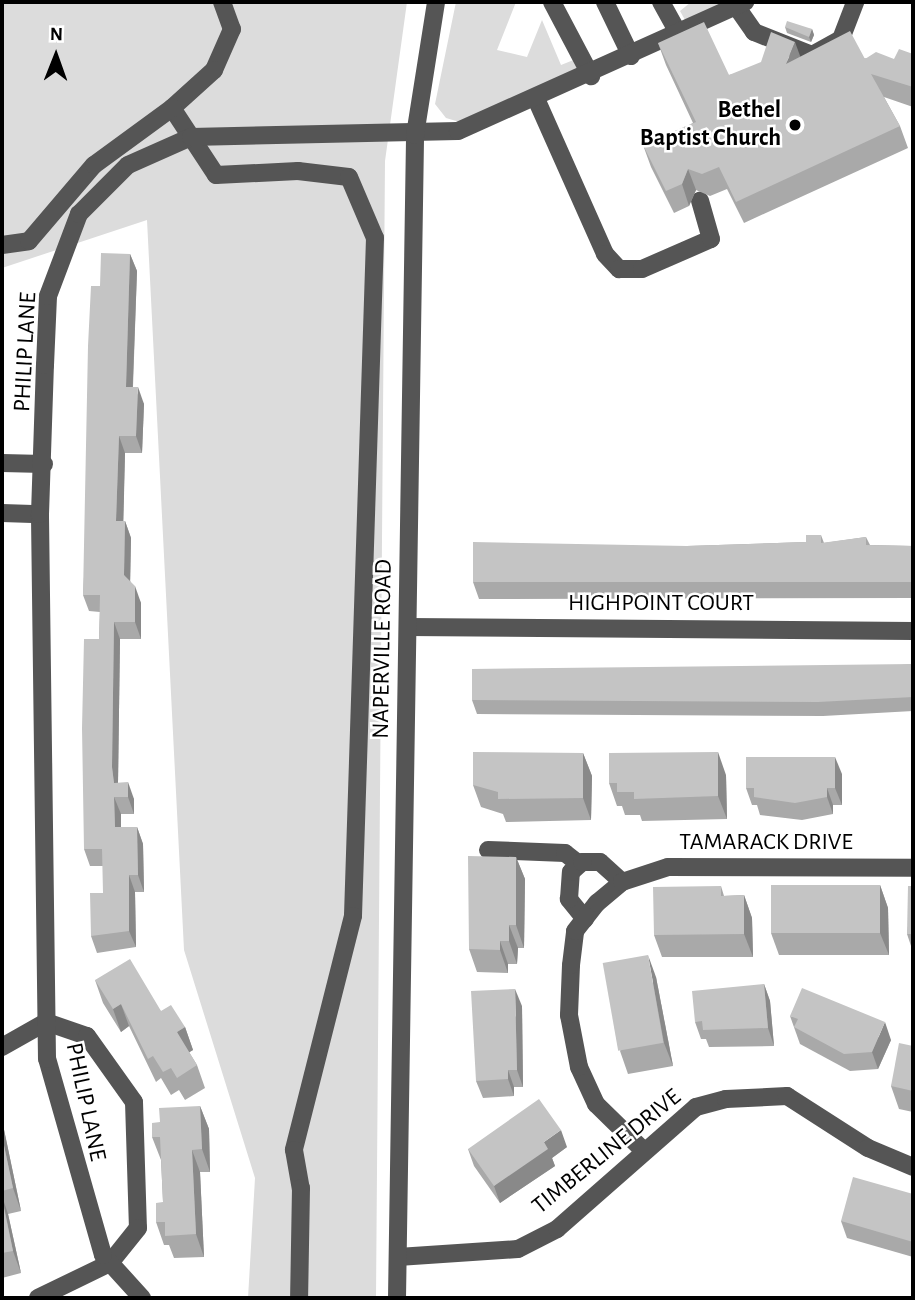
<!DOCTYPE html>
<html>
<head>
<meta charset="utf-8">
<style>
	body { margin:0 }
	#map { position:relative; width:915px; height:1300px; overflow:hidden; background:#fff; font-family:"Alegreya Sans",sans-serif }
	div>[style] { position:absolute }
	.green>* { inset:0; background:#dcdcdc }
	.minor>* { height:18px; margin:-9px; padding:0 9px; transform-origin:9px; border-radius:9px; background:#555 }
	.wall>* { inset:0; background:#a9a9a9 }
	.shaded-wall>* { inset:0; background:#898989 }
	.building>* { inset:0; background:#c4c4c4; transform-origin:0 0 }
	.dots>* { width:19px; height:19px; translate:-50% -50%; box-sizing:border-box; border:4px solid #fff; border-radius:50% }
	span { translate:-50% -50%; white-space:nowrap; text-align:center; line-height:1.15; -webkit-text-stroke:5px #fff; paint-order:stroke }
	.poi-label { font-size:24px; color:#000; font-weight:700 }
	.right { translate:-100% -50%; text-align:right }
	.street-label { font-size:24px; color:#000 }
	.frame { position:absolute; inset:0; border:4px solid #000; pointer-events:none }
	.north { position:absolute; left:21px; top:21px; width:70px; height:70px; -webkit-text-stroke:5px #fff; paint-order:stroke; rotate:1deg; font-size:19px; font-weight:700; line-height:28px; text-align:center; color:#000 }
	.north::after { content:''; display:block; margin:auto; width:24px; height:32px; background:#000; clip-path:polygon(50% 0,100% 100%,50% 72%,0 100%) }
</style>
</head>
<body>
<div id="map">
	<div class="green">
		<div style="clip-path:polygon(2px 2px,407px 2px,385px 161px,376px 1298px,248px 1298px,255px 1178px,184px 950px,147px 220px,2px 268px)"></div>
		<div style="clip-path:polygon(456px 2px,516px 2px,497px 50px,527px 57px,542px 20px,561px 65px,576px 59px,582px 71px,463px 123px,446px 118px,435px 104px)"></div>
		<div style="clip-path:polygon(691px 2px,726px 2px,685px 20px,680px 11px)"></div>
	</div>
	<div class="minor">
		<div style="left:222px;top:2px;width:29px;rotate:70deg"></div>
		<div style="left:232px;top:29px;width:45px;rotate:113.7deg"></div>
		<div style="left:214px;top:70px;width:57px;rotate:137.9deg"></div>
		<div style="left:172px;top:108px;width:80px;rotate:56.7deg"></div>
		<div style="left:216px;top:175px;width:82px;rotate:-2.8deg"></div>
		<div style="left:298px;top:171px;width:51px;rotate:6.7deg"></div>
		<div style="left:349px;top:177px;width:66px;rotate:66.9deg"></div>
		<div style="left:375px;top:238px;width:678px;rotate:91.86deg"></div>
		<div style="left:353px;top:916px;width:241px;rotate:104.2deg"></div>
		<div style="left:294px;top:1150px;width:39px;rotate:80deg"></div>
		<div style="left:301px;top:1188px;width:110px;rotate:91deg"></div>
		<div style="left:552px;top:2px;width:84px;rotate:62.2deg"></div>
		<div style="left:605px;top:2px;width:60px;rotate:64.3deg"></div>
		<div style="left:661px;top:2px;width:37px;rotate:61deg"></div>
		<div style="left:736px;top:6px;width:32px;rotate:55deg"></div>
		<div style="left:754px;top:32px;width:62px;rotate:21.6deg"></div>
		<div style="left:812px;top:55px;width:33px;rotate:-29deg"></div>
		<div style="left:841px;top:39px;width:40px;rotate:-69deg"></div>
		<div style="left:537px;top:101px;width:167px;rotate:66deg"></div>
		<div style="left:605px;top:254px;width:21px;rotate:47deg"></div>
		<div style="left:619px;top:269px;width:23px"></div>
		<div style="left:642px;top:269px;width:75px;rotate:-23.5deg"></div>
		<div style="left:711px;top:239px;width:40px;rotate:-106deg"></div>
		<div style="left:2px;top:245px;width:27px;rotate:-8deg"></div>
		<div style="left:29px;top:241px;width:100px;rotate:-49.5deg"></div>
		<div style="left:94px;top:165px;width:97px;rotate:-36.2deg"></div>
		<div style="left:2px;top:463px;width:42px;rotate:1.4deg"></div>
		<div style="left:2px;top:513px;width:38px;rotate:2deg"></div>
		<div style="left:408px;top:627px;width:505px;rotate:0.45deg"></div>
		<div style="left:488px;top:850px;width:77px;rotate:2.2deg"></div>
		<div style="left:565px;top:853px;width:18px;rotate:38deg"></div>
		<div style="left:585px;top:919px;width:26px;rotate:-129deg"></div>
		<div style="left:569px;top:899px;width:27px;rotate:-86deg"></div>
		<div style="left:571px;top:872px;width:15px;rotate:-42deg"></div>
		<div style="left:582px;top:862px;width:18px"></div>
		<div style="left:600px;top:862px;width:30px;rotate:42deg"></div>
		<div style="left:2px;top:1047px;width:51px;rotate:-29.6deg"></div>
		<div style="left:46px;top:1022px;width:43px;rotate:18.9deg"></div>
		<div style="left:87px;top:1036px;width:81px;rotate:54.5deg"></div>
		<div style="left:134px;top:1102px;width:126px;rotate:88.2deg"></div>
		<div style="left:138px;top:1228px;width:45px;rotate:128.7deg"></div>
		<div style="left:110px;top:1263px;width:80px;rotate:154.1deg"></div>
		<div style="left:644px;top:1151px;width:67px;rotate:-135.6deg"></div>
		<div style="left:596px;top:1104px;width:41px;rotate:-114.7deg"></div>
		<div style="left:579px;top:1067px;width:53px;rotate:-100.9deg"></div>
		<div style="left:569px;top:1015px;width:50px;rotate:-87.7deg"></div>
		<div style="left:571px;top:965px;width:34px;rotate:-83deg"></div>
		<div style="left:575px;top:931px;width:36px;rotate:-52deg"></div>
		<div style="left:597px;top:903px;width:33px;rotate:-40deg"></div>
		<div style="left:622px;top:882px;width:48px;rotate:-18.1deg"></div>
		<div style="left:668px;top:867px;width:245px;rotate:0.2deg"></div>
		<div style="left:398px;top:1257px;width:120px;rotate:-3.8deg"></div>
		<div style="left:518px;top:1249px;width:44px;rotate:-27.1deg"></div>
		<div style="left:557px;top:1229px;width:185px;rotate:-41.3deg"></div>
		<div style="left:696px;top:1107px;width:31px;rotate:-15deg"></div>
		<div style="left:726px;top:1099px;width:61px;rotate:-2.8deg"></div>
		<div style="left:787px;top:1096px;width:96px;rotate:32.7deg"></div>
		<div style="left:868px;top:1148px;width:49px;rotate:22.9deg"></div>
		<div style="left:142px;top:1298px;width:58px;rotate:-132.2deg"></div>
		<div style="left:103px;top:1255px;width:204px;rotate:-105.9deg"></div>
		<div style="left:47px;top:1059px;width:545px;rotate:-90.74deg"></div>
		<div style="left:40px;top:514px;width:149px;rotate:-88.1deg"></div>
		<div style="left:45px;top:365px;width:69px;rotate:-87.5deg"></div>
		<div style="left:48px;top:296px;width:88px;rotate:-69.3deg"></div>
		<div style="left:79px;top:214px;width:69px;rotate:-45deg"></div>
		<div style="left:128px;top:165px;width:69px;rotate:-24deg"></div>
		<div style="left:191px;top:137px;width:267px;rotate:-1.3deg"></div>
		<div style="left:458px;top:131px;width:315px;rotate:-24.2deg"></div>
		<div style="left:397px;top:1298px;width:1163px;rotate:-89.11deg"></div>
		<div style="left:415px;top:135px;width:135px;rotate:-81deg"></div>
	</div>
	<div class="wall">
		<div style="clip-path:polygon(785px 27px,812px 29px,814px 35px,811px 42px,787px 33px)"></div>
		<div style="clip-path:polygon(658px 43px,729px 75px,801px 57px,894px 59px,913px 54px,913px 107px,884px 97px,900px 126px,908px 148px,744px 223px,727px 189px,710px 196px,696px 190px,689px 206px,674px 213px,651px 167px,643px 145px,693px 123px,666px 65px)"></div>
		<div style="clip-path:polygon(130px 254px,137px 271px,133px 387px,144px 404px,142px 453px,125px 453px,123px 521px,125px 521px,131px 538px,130px 581px,141px 603px,141px 639px,120px 639px,118px 783px,134px 799px,134px 814px,121px 814px,121px 827px,137px 827px,143px 844px,144px 892px,135px 892px,136px 947px,97px 953px,91px 936px,103px 893px,103px 866px,90px 866px,84px 849px,99px 639px,100px 612px,89px 611px,83px 595px,100px 286px)"></div>
		<div style="clip-path:polygon(821px 535px,824px 543px,866px 537px,870px 545px,913px 546px,913px 598px,479px 599px,473px 582px,687px 546px,806px 542px)"></div>
		<div style="clip-path:polygon(913px 664px,913px 711px,823px 716px,477px 714px,472px 700px)"></div>
		<div style="clip-path:polygon(583px 753px,592px 776px,591px 820px,506px 822px,503px 814px,481px 807px,473px 785px)"></div>
		<div style="clip-path:polygon(842px 774px,842px 805px,833px 805px,833px 814px,802px 820px,760px 815px,757px 805px,752px 805px,746px 788px)"></div>
		<div style="clip-path:polygon(726px 775px,727px 819px,642px 821px,640px 815px,625px 815px,622px 806px,617px 806px,609px 783px)"></div>
		<div style="clip-path:polygon(516px 857px,525px 879px,524px 948px,518px 948px,517px 964px,508px 964px,508px 973px,477px 972px,469px 949px)"></div>
		<div style="clip-path:polygon(880px 885px,888px 908px,889px 955px,779px 955px,771px 933px)"></div>
		<div style="clip-path:polygon(721px 886px,724px 896px,744px 895px,752px 918px,753px 957px,662px 957px,654px 935px)"></div>
		<div style="clip-path:polygon(913px 886px,913px 952px,907px 934px)"></div>
		<div style="clip-path:polygon(656px 977px,673px 1066px,628px 1074px,620px 1051px)"></div>
		<div style="clip-path:polygon(95px 980px,161px 1011px,185px 1027px,193px 1050px,189px 1052px,197px 1065px,205px 1088px,185px 1100px,179px 1090px,171px 1095px,161px 1078px,156px 1082px,129px 1026px,121px 1032px,103px 1003px)"></div>
		<div style="clip-path:polygon(764px 984px,770px 1001px,774px 1046px,709px 1047px,706px 1039px,701px 1039px,695px 1022px)"></div>
		<div style="clip-path:polygon(522px 1006px,523px 1087px,514px 1087px,514px 1096px,483px 1098px,476px 1081px)"></div>
		<div style="clip-path:polygon(790px 1016px,891px 1040px,878px 1069px,850px 1071px,800px 1044px)"></div>
		<div style="clip-path:polygon(913px 1046px,913px 1112px,899px 1109px,891px 1086px)"></div>
		<div style="clip-path:polygon(200px 1106px,209px 1129px,210px 1172px,200px 1172px,204px 1257px,174px 1258px,169px 1245px,164px 1245px,156px 1222px,163px 1202px,161px 1160px,152px 1137px,160px 1122px)"></div>
		<div style="clip-path:polygon(2px 1120px,21px 1211px,8px 1214px,21px 1273px,2px 1278px)"></div>
		<div style="clip-path:polygon(567px 1147px,552px 1158px,555px 1166px,500px 1203px,474px 1166px,468px 1149px)"></div>
		<div style="clip-path:polygon(913px 1194px,913px 1257px,847px 1238px,841px 1221px)"></div>
	</div>
	<div class="shaded-wall">
		<div style="clip-path:polygon(812px 29px,814px 35px,811px 42px,809px 37px)"></div>
		<div style="clip-path:polygon(795px 42px,803px 64px,786px 64px)"></div>
		<div style="clip-path:polygon(688px 169px,696px 190px,689px 206px,682px 184px)"></div>
		<div style="clip-path:polygon(130px 254px,137px 271px,132px 404px,126px 387px)"></div>
		<div style="clip-path:polygon(138px 387px,144px 404px,142px 453px,136px 436px)"></div>
		<div style="clip-path:polygon(119px 436px,125px 453px,123px 538px,116px 521px)"></div>
		<div style="clip-path:polygon(125px 521px,131px 538px,130px 591px,124px 575px)"></div>
		<div style="clip-path:polygon(135px 586px,141px 603px,141px 639px,135px 622px)"></div>
		<div style="clip-path:polygon(114px 622px,120px 639px,118px 784px,114px 783px,112px 767px)"></div>
		<div style="clip-path:polygon(718px 752px,726px 775px,727px 819px,718px 796px)"></div>
		<div style="clip-path:polygon(583px 753px,592px 776px,591px 820px,583px 798px)"></div>
		<div style="clip-path:polygon(835px 757px,842px 774px,842px 805px,835px 788px)"></div>
		<div style="clip-path:polygon(128px 782px,134px 799px,134px 814px,128px 797px)"></div>
		<div style="clip-path:polygon(827px 788px,833px 805px,833px 814px,827px 797px)"></div>
		<div style="clip-path:polygon(114px 797px,121px 814px,121px 844px,115px 827px)"></div>
		<div style="clip-path:polygon(137px 827px,143px 844px,144px 892px,138px 875px)"></div>
		<div style="clip-path:polygon(516px 857px,525px 879px,524px 948px,516px 925px)"></div>
		<div style="clip-path:polygon(129px 875px,135px 892px,136px 947px,129px 931px)"></div>
		<div style="clip-path:polygon(880px 885px,888px 908px,889px 955px,880px 933px)"></div>
		<div style="clip-path:polygon(744px 895px,752px 918px,753px 957px,744px 934px)"></div>
		<div style="clip-path:polygon(509px 925px,518px 948px,517px 964px,509px 941px)"></div>
		<div style="clip-path:polygon(500px 941px,508px 964px,508px 973px,500px 950px)"></div>
		<div style="clip-path:polygon(648px 955px,656px 977px,673px 1066px,664px 1043px)"></div>
		<div style="clip-path:polygon(764px 984px,770px 1001px,774px 1046px,768px 1028px)"></div>
		<div style="clip-path:polygon(515px 989px,522px 1006px,523px 1087px,517px 1070px)"></div>
		<div style="clip-path:polygon(121px 1004px,129px 1026px,121px 1032px,113px 1009px)"></div>
		<div style="clip-path:polygon(885px 1022px,891px 1040px,878px 1069px,872px 1052px)"></div>
		<div style="clip-path:polygon(185px 1027px,193px 1050px,185px 1055px,177px 1032px)"></div>
		<div style="clip-path:polygon(508px 1070px,514px 1087px,514px 1096px,508px 1079px)"></div>
		<div style="clip-path:polygon(200px 1106px,209px 1129px,210px 1172px,202px 1149px)"></div>
		<div style="clip-path:polygon(2px 1120px,21px 1211px,13px 1188px,2px 1136px)"></div>
		<div style="clip-path:polygon(561px 1130px,567px 1147px,552px 1158px,555px 1166px,500px 1203px,494px 1186px,544px 1142px)"></div>
		<div style="clip-path:polygon(192px 1150px,200px 1172px,204px 1257px,196px 1234px)"></div>
		<div style="clip-path:polygon(2px 1196px,8px 1214px,21px 1273px,13px 1251px)"></div>
	</div>
	<div class="building">
		<div style="clip-path:polygon(787px 21px,812px 29px,809px 37px,785px 27px)"></div>
		<div style="clip-path:polygon(704px 22px,729px 75px,761px 62px,771px 32px,795px 42px,786px 64px,850px 31px,865px 59px,876px 52px,894px 59px,899px 49px,913px 54px,913px 87px,871px 74px,900px 126px,736px 202px,719px 167px,702px 174px,688px 169px,682px 184px,666px 191px,643px 145px,696px 122px,658px 43px)"></div>
		<div style="clip-path:polygon(101px 253px,130px 254px,126px 387px,138px 387px,136px 436px,119px 436px,116px 521px,125px 521px,124px 575px,135px 586px,135px 622px,114px 622px,112px 767px,114px 783px,128px 782px,128px 797px,114px 797px,115px 827px,137px 827px,138px 875px,129px 875px,129px 931px,91px 936px,90px 893px,103px 893px,102px 849px,84px 849px,82px 728px,84px 639px,99px 639px,100px 595px,83px 595px,88px 346px,91px 286px,100px 286px)"></div>
		<div style="clip-path:polygon(806px 535px,821px 535px,821px 543px,866px 537px,866px 545px,913px 546px,913px 582px,473px 582px,473px 542px,687px 546px,806px 542px)"></div>
		<div style="clip-path:polygon(913px 664px,913px 697px,818px 702px,472px 700px,472px 669px)"></div>
		<div style="clip-path:polygon(473px 752px,583px 753px,583px 798px,498px 799px,498px 792px,473px 785px)"></div>
		<div style="clip-path:polygon(718px 752px,718px 796px,634px 799px,634px 792px,617px 792px,617px 783px,609px 783px,609px 753px)"></div>
		<div style="clip-path:polygon(746px 757px,835px 757px,835px 788px,827px 788px,827px 797px,795px 803px,754px 797px,754px 788px,746px 788px)"></div>
		<div style="clip-path:polygon(468px 856px,516px 857px,516px 925px,509px 925px,509px 941px,500px 941px,500px 950px,469px 949px)"></div>
		<div style="left:771px;top:885px;width:109px;height:48px"></div>
		<div style="clip-path:polygon(721px 886px,721px 896px,744px 895px,744px 934px,654px 935px,653px 887px)"></div>
		<div style="clip-path:polygon(908px 886px,913px 886px,913px 934px,907px 934px)"></div>
		<div style="left:648px;top:955px;width:89px;height:46px;rotate:80deg"></div>
		<div style="clip-path:polygon(130px 959px,161px 1011px,171px 1005px,185px 1027px,177px 1032px,197px 1065px,177px 1078px,171px 1068px,163px 1072px,153px 1056px,148px 1059px,121px 1004px,113px 1009px,95px 980px)"></div>
		<div style="clip-path:polygon(764px 984px,768px 1028px,703px 1030px,702px 1021px,695px 1022px,692px 991px)"></div>
		<div style="clip-path:polygon(802px 988px,885px 1022px,872px 1052px,844px 1054px,794px 1027px,798px 1019px,790px 1016px)"></div>
		<div style="clip-path:polygon(515px 989px,517px 1070px,508px 1070px,508px 1079px,476px 1081px,471px 991px)"></div>
		<div style="clip-path:polygon(899px 1043px,913px 1046px,913px 1091px,891px 1086px)"></div>
		<div style="clip-path:polygon(539px 1099px,561px 1130px,544px 1142px,548px 1149px,494px 1186px,468px 1149px)"></div>
		<div style="clip-path:polygon(200px 1106px,202px 1149px,192px 1150px,196px 1234px,165px 1236px,165px 1222px,156px 1222px,156px 1203px,163px 1202px,160px 1137px,152px 1137px,152px 1123px,160px 1122px,159px 1108px)"></div>
		<div style="clip-path:polygon(2px 1136px,13px 1188px,2px 1191px)"></div>
		<div style="clip-path:polygon(853px 1177px,913px 1194px,913px 1242px,841px 1221px)"></div>
		<div style="clip-path:polygon(2px 1199px,13px 1251px,2px 1253px)"></div>
	</div>
	<div class="dots">
		<div style="left:795px;top:125px;background:#000"></div>
	</div>
	<div class="poi-label">
		<span class="right" style="left:781px;top:125px">Bethel<br>Baptist Church</span>
	</div>
	<div class="street-label">
		<span style="left:26px;top:352px;rotate:-87deg">PHILIP LANE</span>
		<span style="left:661px;top:604px">HIGHPOINT COURT</span>
		<span style="left:383px;top:649px;rotate:-89deg">NAPERVILLE ROAD</span>
		<span style="left:766px;top:843px">TAMARACK DRIVE</span>
		<span style="left:85px;top:1102px;rotate:78deg">PHILIP LANE</span>
		<span style="left:607px;top:1152px;rotate:-39deg">TIMBERLINE DRIVE</span>
	</div>
	<div class="frame"></div>
	<div class="north">N</div>
</div>
</body>
</html>
